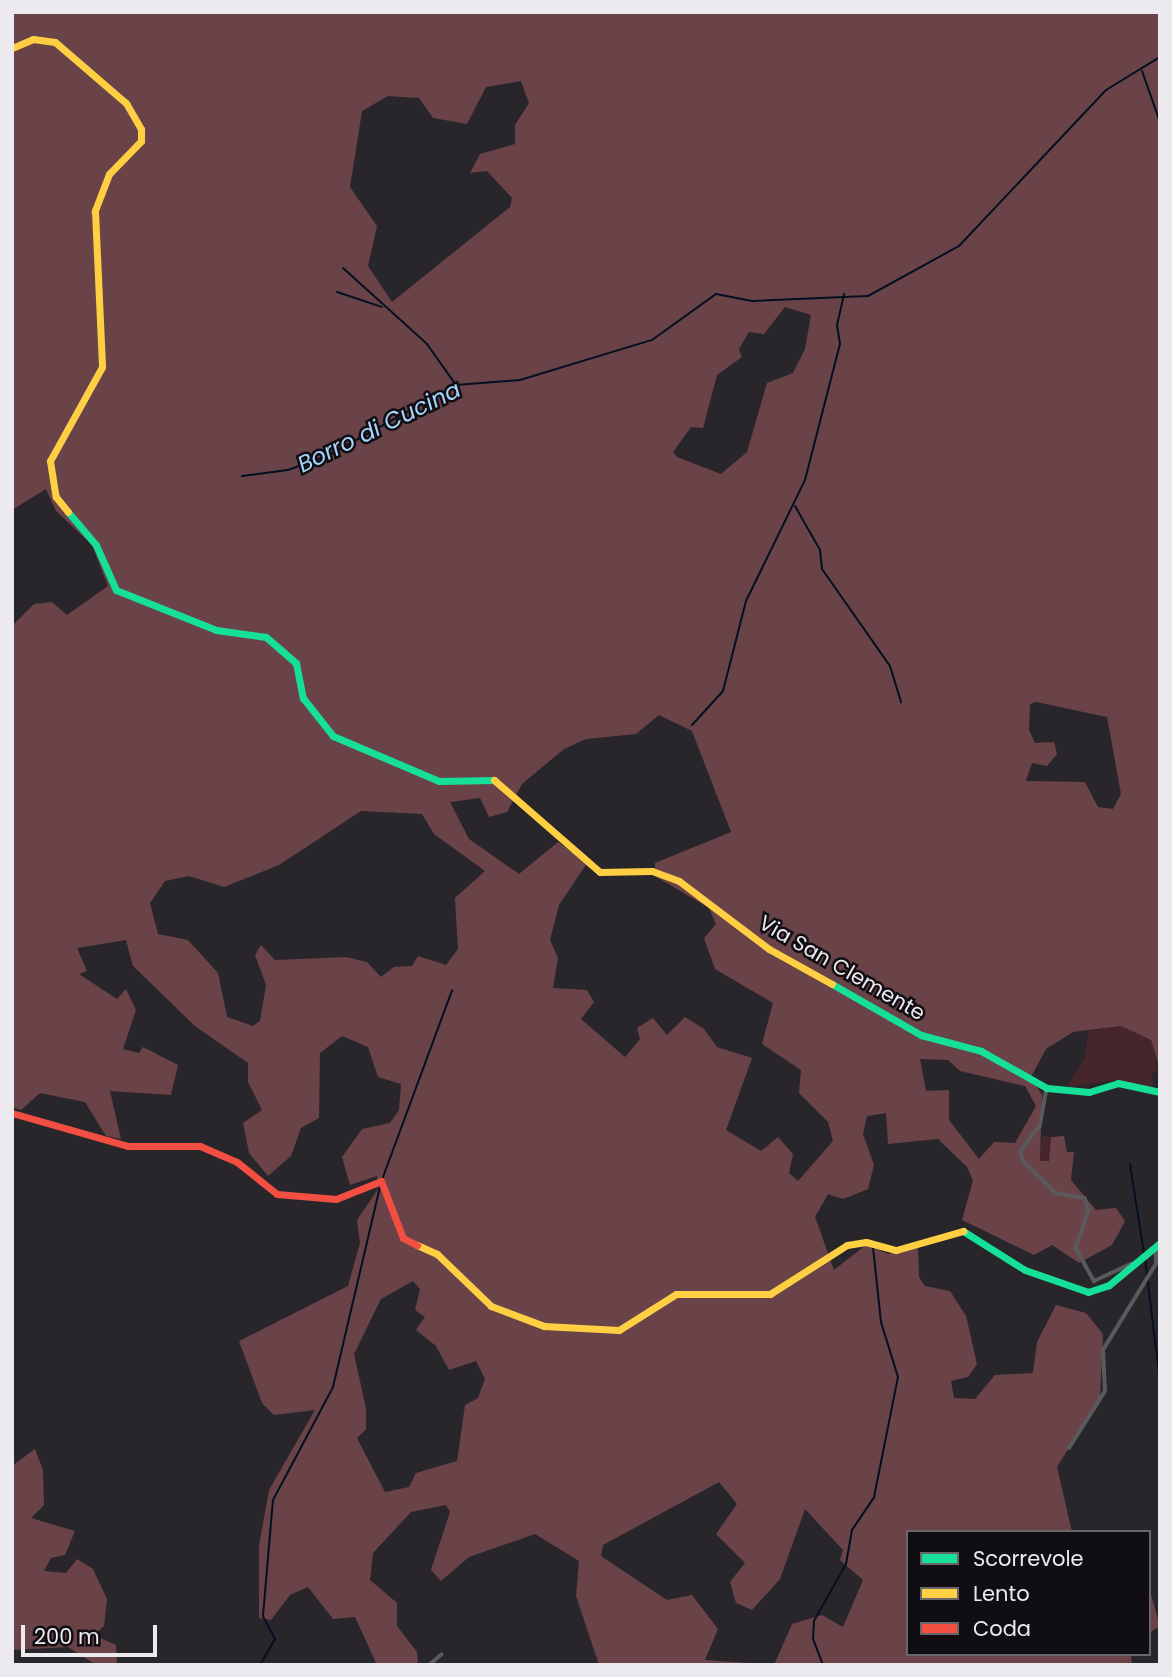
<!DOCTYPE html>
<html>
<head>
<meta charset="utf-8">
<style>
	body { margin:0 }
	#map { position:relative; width:1172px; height:1677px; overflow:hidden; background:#29262b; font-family:Poppins,sans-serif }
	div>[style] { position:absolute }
	.green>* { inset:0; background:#46252b; transform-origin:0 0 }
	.forest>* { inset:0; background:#694348 }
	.stream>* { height:2px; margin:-1px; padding:0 1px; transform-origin:1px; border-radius:1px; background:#041021 }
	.street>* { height:3.5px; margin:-1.75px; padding:0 1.75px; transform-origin:1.75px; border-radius:1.75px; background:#5a595b }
	.fast>* { height:7px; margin:-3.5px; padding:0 3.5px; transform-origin:3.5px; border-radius:3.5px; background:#16e098 }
	.slow>* { height:7px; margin:-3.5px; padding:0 3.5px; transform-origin:3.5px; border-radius:3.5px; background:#ffcf43 }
	.jam>* { height:7px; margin:-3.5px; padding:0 3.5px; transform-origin:3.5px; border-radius:3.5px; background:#f24e42 }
	span { translate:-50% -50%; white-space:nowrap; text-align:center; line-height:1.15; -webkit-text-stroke:5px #100e13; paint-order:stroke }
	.street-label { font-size:21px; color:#ece9ef }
	.water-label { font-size:23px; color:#a6d5fc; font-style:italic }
	.frame { position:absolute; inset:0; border:14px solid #ece9ef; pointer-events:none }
	.legend { position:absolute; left:906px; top:1530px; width:245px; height:126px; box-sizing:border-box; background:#100e13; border:2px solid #68666b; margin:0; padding:9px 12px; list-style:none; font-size:21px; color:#ece9ef }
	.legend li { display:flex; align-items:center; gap:14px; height:35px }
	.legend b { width:35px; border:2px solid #68666b }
	.scale { position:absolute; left:21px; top:1625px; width:136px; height:32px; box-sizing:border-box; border:4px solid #ece9ef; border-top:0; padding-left:9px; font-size:21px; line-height:24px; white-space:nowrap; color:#ece9ef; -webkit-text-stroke:5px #100e13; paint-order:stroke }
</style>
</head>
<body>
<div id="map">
	<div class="green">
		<div style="clip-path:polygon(1121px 1026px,1151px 1040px,1158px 1070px,1152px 1073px,1153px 1088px,1116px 1080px,1067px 1087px,1085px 1057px,1088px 1031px)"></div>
		<div style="left:1042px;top:1136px;width:9px;height:25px;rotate:6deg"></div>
	</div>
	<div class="forest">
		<div style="clip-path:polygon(evenodd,12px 12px,1160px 12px,1160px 1070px,1151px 1040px,1121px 1026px,1073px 1032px,1046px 1049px,1031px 1077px,1042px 1095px,1040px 1161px,1049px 1161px,1051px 1137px,1064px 1136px,1067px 1152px,1074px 1152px,1071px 1180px,1096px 1210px,1116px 1208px,1125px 1221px,1112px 1245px,1079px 1263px,1052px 1245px,1034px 1255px,962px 1220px,973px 1181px,967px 1167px,938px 1139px,888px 1144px,886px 1113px,867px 1116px,863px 1134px,874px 1165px,868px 1189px,843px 1199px,828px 1194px,815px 1217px,834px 1270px,866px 1245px,888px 1254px,918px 1247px,919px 1277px,925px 1286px,950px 1291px,966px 1316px,977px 1364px,968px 1377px,951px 1381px,954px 1398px,975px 1399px,995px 1375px,1033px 1373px,1037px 1342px,1056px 1305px,1086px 1313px,1103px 1334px,1100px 1397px,1057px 1467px,1072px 1532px,908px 1532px,908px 1654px,1131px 1654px,1132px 1665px,599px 1665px,576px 1596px,579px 1561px,535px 1534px,469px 1557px,441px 1581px,431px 1570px,450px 1512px,446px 1505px,411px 1512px,373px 1553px,370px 1580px,397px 1603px,397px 1626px,417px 1652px,418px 1665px,377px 1665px,355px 1617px,333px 1619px,308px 1587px,290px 1595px,271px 1620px,259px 1618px,259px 1546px,269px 1490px,315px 1410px,274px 1415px,262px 1403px,239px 1341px,348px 1286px,360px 1243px,357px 1220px,378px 1189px,377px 1176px,350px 1185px,342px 1157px,362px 1129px,390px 1123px,399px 1110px,401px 1084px,378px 1077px,368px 1047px,342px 1036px,320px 1053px,319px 1118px,301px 1128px,291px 1156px,268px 1176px,249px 1153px,243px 1123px,262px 1110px,248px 1082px,248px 1063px,195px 1026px,133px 966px,126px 940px,77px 948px,87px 971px,79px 974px,117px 999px,126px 989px,136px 1010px,123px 1049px,139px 1053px,143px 1047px,178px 1065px,171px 1095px,110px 1091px,121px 1139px,106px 1136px,85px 1102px,40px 1093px,21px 1110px,12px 1107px,12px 626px,34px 604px,52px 602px,67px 615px,108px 586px,92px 545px,56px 511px,46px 489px,12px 510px,12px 12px,521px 81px,529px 103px,515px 125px,515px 144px,480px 154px,470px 173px,487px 171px,512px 198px,510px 207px,392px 302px,368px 266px,377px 226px,350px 187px,362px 111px,388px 96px,419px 98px,433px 118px,467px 124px,486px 87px,521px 81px,12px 12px,785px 307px,811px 315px,805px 349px,793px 373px,767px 383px,747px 452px,721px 474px,677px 457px,673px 452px,691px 427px,703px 428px,717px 375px,742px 357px,739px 349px,749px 332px,764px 334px,785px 307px,12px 12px,1036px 702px,1107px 717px,1121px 794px,1113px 809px,1098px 807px,1085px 782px,1026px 781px,1032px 763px,1047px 766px,1057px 754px,1054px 742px,1035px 743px,1029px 730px,1030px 704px,1036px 702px,12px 12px,659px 715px,692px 731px,731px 832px,655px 863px,655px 876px,709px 908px,716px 924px,704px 938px,715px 969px,773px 1003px,762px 1044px,801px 1070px,799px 1093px,828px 1122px,833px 1141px,798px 1181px,789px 1173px,793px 1154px,778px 1137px,761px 1151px,726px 1130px,752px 1058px,717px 1047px,704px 1029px,685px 1017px,667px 1035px,653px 1018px,637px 1028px,640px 1039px,625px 1057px,581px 1019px,594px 1002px,587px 990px,553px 988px,558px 958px,550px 940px,559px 905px,587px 863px,558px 842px,519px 874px,469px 839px,450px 802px,480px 798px,489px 817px,507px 812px,522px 784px,564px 749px,586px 739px,636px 734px,659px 715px,12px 12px,361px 811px,422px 814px,434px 834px,485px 871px,455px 898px,458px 949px,446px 965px,418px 956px,412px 966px,394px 967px,381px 977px,367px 962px,346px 957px,275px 960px,261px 945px,255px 955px,266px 985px,260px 1021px,253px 1026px,227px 1017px,218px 973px,188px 940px,158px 934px,150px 903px,165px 881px,189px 876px,224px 887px,279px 865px,361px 811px,12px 12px,920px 1059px,948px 1060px,960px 1071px,1025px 1086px,1036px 1106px,1015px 1143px,994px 1142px,979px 1159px,949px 1120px,949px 1090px,926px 1091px,920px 1059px,12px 12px,413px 1281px,420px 1289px,415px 1310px,425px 1317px,416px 1330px,436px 1346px,449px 1370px,476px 1361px,485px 1379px,478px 1398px,465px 1405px,457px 1461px,416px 1473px,409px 1487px,385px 1492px,357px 1438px,366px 1429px,366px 1408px,354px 1354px,381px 1299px,413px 1281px,12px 12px,719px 1482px,737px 1504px,716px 1534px,745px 1563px,730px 1582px,736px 1603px,752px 1610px,780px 1579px,805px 1509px,843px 1550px,840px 1560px,863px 1580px,843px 1627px,822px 1615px,792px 1624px,774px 1665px,705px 1660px,718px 1629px,692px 1595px,667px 1600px,601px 1556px,603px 1545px,719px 1482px)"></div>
		<div style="clip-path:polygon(35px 1449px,43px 1470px,44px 1505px,31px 1518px,75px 1531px,65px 1555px,51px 1558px,44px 1571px,66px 1573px,77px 1559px,93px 1569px,107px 1599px,104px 1626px,94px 1635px,116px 1645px,117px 1665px,96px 1665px,68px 1647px,12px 1650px,12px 1466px)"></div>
		<div style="clip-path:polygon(1149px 1588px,1160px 1626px,1149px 1633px)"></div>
	</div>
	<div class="stream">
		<div style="left:1142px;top:71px;width:54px;rotate:70.6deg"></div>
		<div style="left:343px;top:268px;width:113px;rotate:42.1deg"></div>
		<div style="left:427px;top:344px;width:50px;rotate:54.7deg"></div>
		<div style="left:337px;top:292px;width:47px;rotate:18.4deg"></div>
		<div style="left:242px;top:476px;width:46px;rotate:-7.4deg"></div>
		<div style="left:288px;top:470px;width:44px;rotate:-20.1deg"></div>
		<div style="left:329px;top:455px;width:145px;rotate:-28.9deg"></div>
		<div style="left:456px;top:385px;width:64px;rotate:-4.5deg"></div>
		<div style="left:520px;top:380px;width:138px;rotate:-16.9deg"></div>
		<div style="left:652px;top:340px;width:79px;rotate:-35.7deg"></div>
		<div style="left:716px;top:294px;width:38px;rotate:11deg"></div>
		<div style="left:753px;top:301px;width:115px;rotate:-2.5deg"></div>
		<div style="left:868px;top:296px;width:104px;rotate:-28.8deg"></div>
		<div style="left:959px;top:246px;width:214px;rotate:-46.7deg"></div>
		<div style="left:1106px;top:90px;width:63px;rotate:-31.4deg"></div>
		<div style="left:795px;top:506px;width:51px;rotate:60.4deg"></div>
		<div style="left:820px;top:550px;width:19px;rotate:84deg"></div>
		<div style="left:822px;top:569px;width:118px;rotate:55deg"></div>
		<div style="left:890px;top:666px;width:38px;rotate:73deg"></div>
		<div style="left:692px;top:725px;width:46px;rotate:-47.6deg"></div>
		<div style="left:723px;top:691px;width:93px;rotate:-75.7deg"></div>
		<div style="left:746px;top:601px;width:135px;rotate:-64deg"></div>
		<div style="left:805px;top:480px;width:140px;rotate:-75.6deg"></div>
		<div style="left:840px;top:344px;width:19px;rotate:-99deg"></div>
		<div style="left:837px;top:325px;width:32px;rotate:-77deg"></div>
		<div style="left:1130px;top:1164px;width:90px;rotate:81.1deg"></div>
		<div style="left:383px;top:1177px;width:199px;rotate:-69.7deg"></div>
		<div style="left:1145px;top:1258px;width:125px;rotate:83.1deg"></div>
		<div style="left:260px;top:1665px;width:30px;rotate:-60deg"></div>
		<div style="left:275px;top:1639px;width:26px;rotate:-118deg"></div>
		<div style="left:263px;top:1616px;width:116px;rotate:-85.1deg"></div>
		<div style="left:273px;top:1500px;width:128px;rotate:-62deg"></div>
		<div style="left:333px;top:1387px;width:206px;rotate:-76.8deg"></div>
		<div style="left:823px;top:1665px;width:28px;rotate:-111deg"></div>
		<div style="left:813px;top:1639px;width:18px;rotate:-87deg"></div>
		<div style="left:814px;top:1621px;width:65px;rotate:-60.7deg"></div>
		<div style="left:846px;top:1564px;width:35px;rotate:-80deg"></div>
		<div style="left:852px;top:1530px;width:40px;rotate:-56deg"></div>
		<div style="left:874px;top:1497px;width:122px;rotate:-78.7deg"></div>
		<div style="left:898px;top:1377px;width:58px;rotate:-107.2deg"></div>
		<div style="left:881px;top:1322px;width:75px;rotate:-96.1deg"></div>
	</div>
	<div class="street">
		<div style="left:1047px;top:1088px;width:39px;rotate:100deg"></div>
		<div style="left:1040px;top:1126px;width:31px;rotate:127deg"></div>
		<div style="left:1021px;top:1151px;width:10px;rotate:79deg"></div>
		<div style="left:1023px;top:1161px;width:46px;rotate:44.1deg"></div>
		<div style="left:1056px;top:1193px;width:29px;rotate:10deg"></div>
		<div style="left:1085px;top:1198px;width:13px;rotate:72deg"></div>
		<div style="left:1089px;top:1210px;width:40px;rotate:108.9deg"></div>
		<div style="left:1076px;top:1248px;width:38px;rotate:61deg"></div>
		<div style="left:1094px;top:1281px;width:41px;rotate:-24.7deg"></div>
		<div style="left:1069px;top:1448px;width:67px;rotate:-57.7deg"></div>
		<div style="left:1105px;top:1391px;width:41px;rotate:-92.8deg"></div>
		<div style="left:1103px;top:1350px;width:101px;rotate:-58.4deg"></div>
		<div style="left:1156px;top:1264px;width:17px;rotate:-90deg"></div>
		<div style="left:429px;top:1665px;width:16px;rotate:-40deg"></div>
	</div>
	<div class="fast">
		<div style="left:68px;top:512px;width:43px;rotate:49.7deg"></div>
		<div style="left:96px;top:545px;width:49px;rotate:66deg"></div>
		<div style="left:116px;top:590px;width:108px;rotate:21.8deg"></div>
		<div style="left:216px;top:630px;width:50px;rotate:8deg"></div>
		<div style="left:266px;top:637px;width:40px;rotate:41deg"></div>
		<div style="left:296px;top:663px;width:36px;rotate:79deg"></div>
		<div style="left:303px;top:698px;width:48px;rotate:51.7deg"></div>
		<div style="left:333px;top:736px;width:115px;rotate:23deg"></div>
		<div style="left:439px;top:781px;width:55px;rotate:-1deg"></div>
		<div style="left:832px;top:984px;width:103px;rotate:29.8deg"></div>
		<div style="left:921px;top:1035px;width:62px;rotate:14.9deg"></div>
		<div style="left:981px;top:1051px;width:76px;rotate:29.3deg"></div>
		<div style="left:1047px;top:1088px;width:42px;rotate:5.4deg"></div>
		<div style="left:1089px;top:1092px;width:30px;rotate:-17deg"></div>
		<div style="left:1118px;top:1083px;width:43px;rotate:12.1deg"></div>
		<div style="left:963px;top:1231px;width:73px;rotate:32.2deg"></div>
		<div style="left:1025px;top:1270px;width:67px;rotate:19.2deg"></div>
		<div style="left:1088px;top:1292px;width:22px;rotate:-18deg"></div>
		<div style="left:1109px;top:1285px;width:66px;rotate:-39.5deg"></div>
	</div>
	<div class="slow">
		<div style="left:12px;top:48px;width:23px;rotate:-23deg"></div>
		<div style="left:33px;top:39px;width:22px;rotate:8deg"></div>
		<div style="left:55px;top:42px;width:94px;rotate:40.7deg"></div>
		<div style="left:126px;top:103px;width:30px;rotate:60deg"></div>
		<div style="left:141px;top:129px;width:12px;rotate:90deg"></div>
		<div style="left:141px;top:141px;width:46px;rotate:134.1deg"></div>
		<div style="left:109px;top:174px;width:40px;rotate:111deg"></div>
		<div style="left:95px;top:211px;width:156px;rotate:87.4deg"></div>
		<div style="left:102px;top:367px;width:107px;rotate:119deg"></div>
		<div style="left:50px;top:461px;width:36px;rotate:81deg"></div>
		<div style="left:56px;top:497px;width:19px;rotate:51deg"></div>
		<div style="left:494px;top:780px;width:140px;rotate:41deg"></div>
		<div style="left:600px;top:872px;width:52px;rotate:-1.1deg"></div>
		<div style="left:652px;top:871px;width:29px;rotate:20deg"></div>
		<div style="left:679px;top:881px;width:113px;rotate:37.1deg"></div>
		<div style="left:769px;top:949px;width:72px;rotate:29.1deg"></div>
		<div style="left:417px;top:1245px;width:22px;rotate:24deg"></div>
		<div style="left:437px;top:1254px;width:75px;rotate:43.9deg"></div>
		<div style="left:491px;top:1306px;width:57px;rotate:20.7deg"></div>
		<div style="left:544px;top:1326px;width:75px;rotate:3.1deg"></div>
		<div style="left:619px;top:1330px;width:67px;rotate:-32.3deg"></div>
		<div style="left:676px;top:1294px;width:94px"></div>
		<div style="left:770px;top:1294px;width:91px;rotate:-32.5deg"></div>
		<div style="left:847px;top:1245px;width:19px;rotate:-9deg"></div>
		<div style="left:866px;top:1242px;width:31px;rotate:15deg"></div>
		<div style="left:896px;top:1250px;width:70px;rotate:-15.8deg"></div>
	</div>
	<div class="jam">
		<div style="left:12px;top:1113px;width:121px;rotate:15.9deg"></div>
		<div style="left:128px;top:1146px;width:72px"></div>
		<div style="left:200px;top:1146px;width:40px;rotate:23.4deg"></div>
		<div style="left:237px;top:1162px;width:51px;rotate:38.7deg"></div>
		<div style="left:277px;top:1194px;width:59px;rotate:4.8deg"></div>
		<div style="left:336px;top:1199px;width:48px;rotate:-21.8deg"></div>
		<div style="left:381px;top:1181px;width:61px;rotate:68.9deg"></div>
		<div style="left:403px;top:1238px;width:16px;rotate:27deg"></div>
	</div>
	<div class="street-label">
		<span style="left:842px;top:968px;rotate:30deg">Via San Clemente</span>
	</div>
	<div class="water-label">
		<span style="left:379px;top:427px;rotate:-26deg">Borro di Cucina</span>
	</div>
	<div class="frame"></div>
	<ul class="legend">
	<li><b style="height:9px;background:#16e098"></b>Scorrevole</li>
	<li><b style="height:9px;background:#ffcf43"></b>Lento</li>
	<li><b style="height:9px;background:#f24e42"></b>Coda</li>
	</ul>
	<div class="scale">200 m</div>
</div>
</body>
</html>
